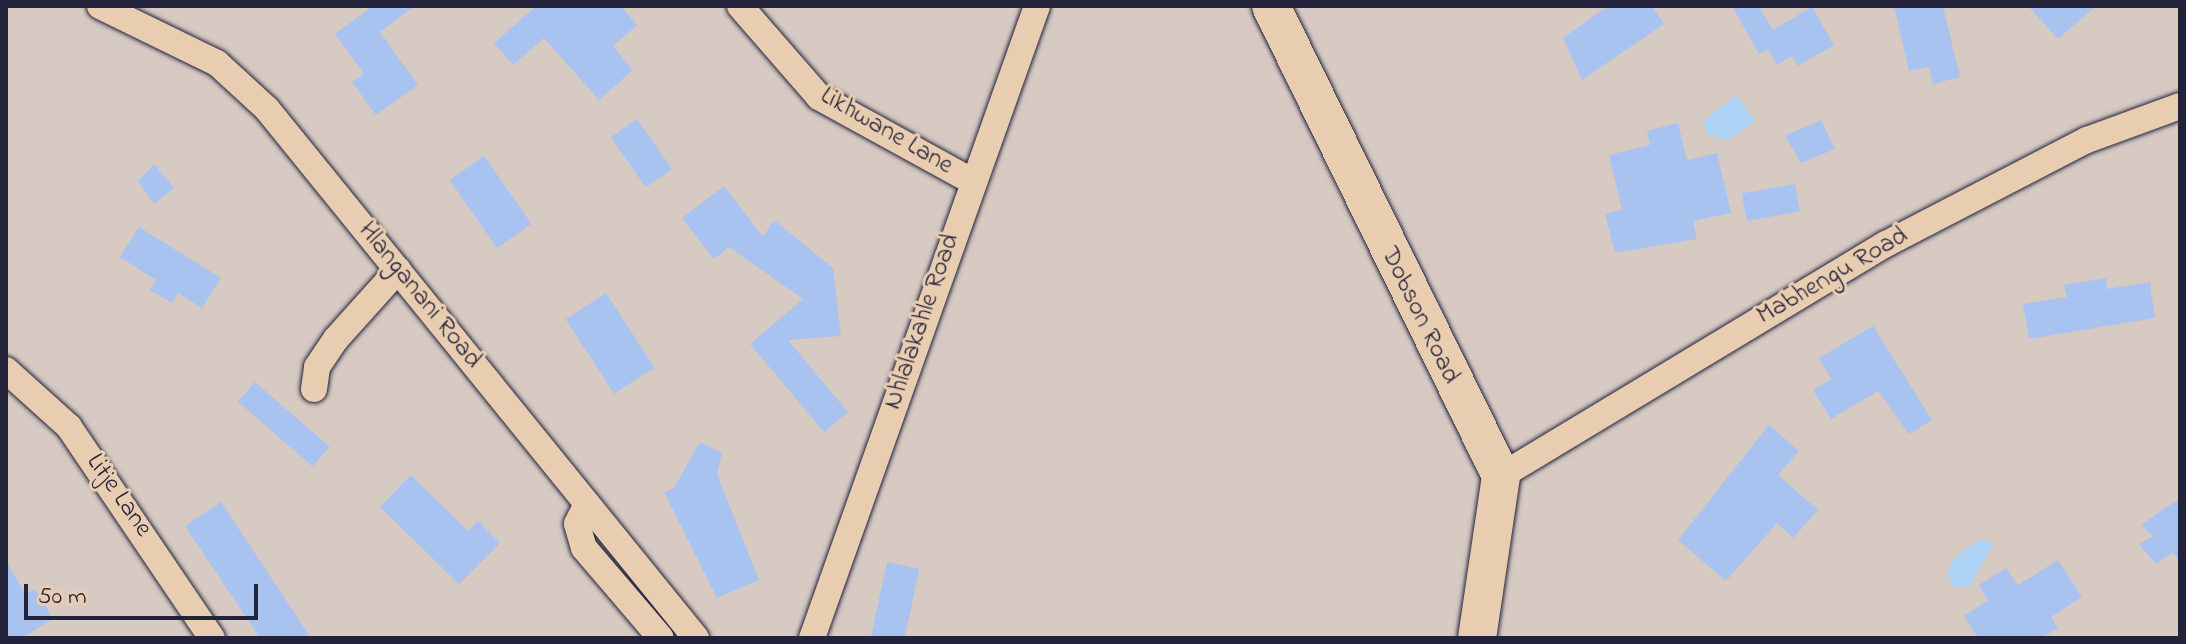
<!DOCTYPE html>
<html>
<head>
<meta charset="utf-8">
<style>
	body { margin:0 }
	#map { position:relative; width:2186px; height:644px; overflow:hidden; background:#d6cac3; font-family:"Indie Flower",sans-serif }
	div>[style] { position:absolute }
	.water>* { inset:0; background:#aed5f8 }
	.building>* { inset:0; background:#a9c3f0; transform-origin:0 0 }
	.roads { filter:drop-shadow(0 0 2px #22223b) drop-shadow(0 0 2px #22223b) }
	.street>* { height:26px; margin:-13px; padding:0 13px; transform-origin:13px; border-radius:13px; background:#e9cdb0 }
	.secondary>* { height:38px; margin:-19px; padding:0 19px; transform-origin:19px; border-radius:19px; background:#e9cdb0 }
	span { translate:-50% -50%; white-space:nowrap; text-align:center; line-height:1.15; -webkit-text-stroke:6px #e9cdb0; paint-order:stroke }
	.street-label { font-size:26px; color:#22223b }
	.frame { position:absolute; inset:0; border:8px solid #22223b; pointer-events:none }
	.scale { position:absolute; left:24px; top:584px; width:234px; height:36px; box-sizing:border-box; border:4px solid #22223b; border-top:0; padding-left:10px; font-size:24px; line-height:28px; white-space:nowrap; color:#22223b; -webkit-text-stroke:6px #e9cdb0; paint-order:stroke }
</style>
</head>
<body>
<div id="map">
	<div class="water">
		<div style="clip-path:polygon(1736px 95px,1755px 121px,1728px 140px,1708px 135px,1703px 122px)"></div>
		<div style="clip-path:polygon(1978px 540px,1994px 543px,1970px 586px,1955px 588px,1947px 574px,1954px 559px)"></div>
	</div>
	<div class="building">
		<div style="clip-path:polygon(373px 6px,415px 6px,380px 32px,418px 85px,376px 115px,352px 82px,364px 74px,335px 34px)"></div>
		<div style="clip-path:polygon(536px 6px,621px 6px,637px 25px,613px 46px,633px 70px,599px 100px,544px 38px,513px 65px,494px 43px)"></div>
		<div style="clip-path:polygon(1608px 6px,1652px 6px,1664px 24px,1582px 80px,1563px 38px)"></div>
		<div style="clip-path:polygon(1732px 6px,1759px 6px,1773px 30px,1812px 7px,1834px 45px,1798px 66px,1792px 56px,1777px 65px,1768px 49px,1759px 54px)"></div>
		<div style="clip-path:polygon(1894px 6px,1943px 6px,1960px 77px,1933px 84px,1929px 67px,1909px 71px)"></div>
		<div style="clip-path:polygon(2028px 6px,2096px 6px,2058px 39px)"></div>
		<div style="left:637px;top:119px;width:61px;height:32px;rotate:55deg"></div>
		<div style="clip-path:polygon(1821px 120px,1835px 149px,1801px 163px,1785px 136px)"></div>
		<div style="clip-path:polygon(1678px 123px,1687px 160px,1717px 153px,1731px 213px,1693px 221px,1697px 239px,1615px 253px,1605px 214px,1622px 210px,1609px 155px,1650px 145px,1647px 131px)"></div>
		<div style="left:484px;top:156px;width:83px;height:42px;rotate:55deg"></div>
		<div style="clip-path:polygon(154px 164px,174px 188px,154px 204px,138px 181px)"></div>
		<div style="left:1795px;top:184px;width:28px;height:54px;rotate:80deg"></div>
		<div style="clip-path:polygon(724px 186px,763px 237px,774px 220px,833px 268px,841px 336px,788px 340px,848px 412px,824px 432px,750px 344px,803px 299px,729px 247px,714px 259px,682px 218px)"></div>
		<div style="clip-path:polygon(139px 227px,221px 278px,202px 308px,178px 293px,172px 303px,150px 290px,156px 280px,120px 257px)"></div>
		<div style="clip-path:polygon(2106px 278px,2107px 289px,2150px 282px,2155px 318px,2029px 339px,2023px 304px,2067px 297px,2064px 285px)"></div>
		<div style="left:606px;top:293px;width:89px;height:48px;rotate:57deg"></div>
		<div style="clip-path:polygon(1873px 326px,1932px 420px,1909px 434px,1878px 391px,1831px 419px,1813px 390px,1831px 379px,1819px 358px)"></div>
		<div style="left:255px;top:382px;width:99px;height:26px;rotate:41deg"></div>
		<div style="clip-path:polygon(1769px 425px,1799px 451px,1778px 475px,1818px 510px,1793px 538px,1777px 523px,1726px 581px,1678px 540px)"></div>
		<div style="clip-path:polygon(700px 442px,722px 453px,717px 474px,759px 580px,717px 598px,664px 492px,674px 488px)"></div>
		<div style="clip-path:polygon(411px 475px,468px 531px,478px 521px,500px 543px,459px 584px,380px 507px)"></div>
		<div style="clip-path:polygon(2180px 498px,2180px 561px,2172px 553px,2156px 564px,2139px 544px,2153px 536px,2141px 525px)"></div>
		<div style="clip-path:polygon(221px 502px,278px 588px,311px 638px,260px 638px,185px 526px)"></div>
		<div style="clip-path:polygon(2058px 560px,2082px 597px,2051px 617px,2058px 628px,2041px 638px,1978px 638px,1964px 616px,1988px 600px,1979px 585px,2006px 568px,2018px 585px)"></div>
		<div style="clip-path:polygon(6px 561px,25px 594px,35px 589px,53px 619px,22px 638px,6px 638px)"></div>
		<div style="left:887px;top:562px;width:33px;height:78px;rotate:12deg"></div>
	</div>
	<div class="roads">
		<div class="street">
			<div style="left:100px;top:6px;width:130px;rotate:26deg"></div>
			<div style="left:217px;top:63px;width:68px;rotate:42.6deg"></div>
			<div style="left:267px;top:109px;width:681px;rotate:50.96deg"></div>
			<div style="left:740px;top:6px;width:121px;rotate:49deg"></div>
			<div style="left:819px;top:97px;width:175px;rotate:28.8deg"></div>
			<div style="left:6px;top:370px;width:85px;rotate:42.1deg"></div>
			<div style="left:69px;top:427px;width:255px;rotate:55.9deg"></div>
			<div style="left:314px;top:389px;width:22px;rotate:-82deg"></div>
			<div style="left:317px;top:367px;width:34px;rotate:-56deg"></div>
			<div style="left:336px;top:339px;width:93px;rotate:-48.1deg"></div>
			<div style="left:1501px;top:476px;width:449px;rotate:-31.1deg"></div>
			<div style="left:1886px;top:244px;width:226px;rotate:-27.4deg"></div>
			<div style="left:2087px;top:140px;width:99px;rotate:-20.1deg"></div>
			<div style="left:587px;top:504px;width:22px;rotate:117deg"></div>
			<div style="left:577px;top:524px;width:25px;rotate:74deg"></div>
			<div style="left:584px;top:548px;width:118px;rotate:49.5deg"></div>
			<div style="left:812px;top:638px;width:671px;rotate:-70.4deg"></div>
		</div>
		<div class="secondary">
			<div style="left:1271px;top:6px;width:523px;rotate:63.92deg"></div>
			<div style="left:1501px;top:476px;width:164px;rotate:98.4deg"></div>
		</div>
	</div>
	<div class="street-label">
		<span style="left:886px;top:132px;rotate:30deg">Likhwane Lane</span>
		<span style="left:1833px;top:277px;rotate:-30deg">Mabhengu Road</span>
		<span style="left:419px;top:296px;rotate:51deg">Hlanganani Road</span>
		<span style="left:1419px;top:316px;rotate:64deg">Dobson Road</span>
		<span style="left:923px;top:322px;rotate:-71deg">Nhlalakahle Road</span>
		<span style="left:118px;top:496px;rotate:55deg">Litje Lane</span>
	</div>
	<div class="frame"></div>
	<div class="scale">50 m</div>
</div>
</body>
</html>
